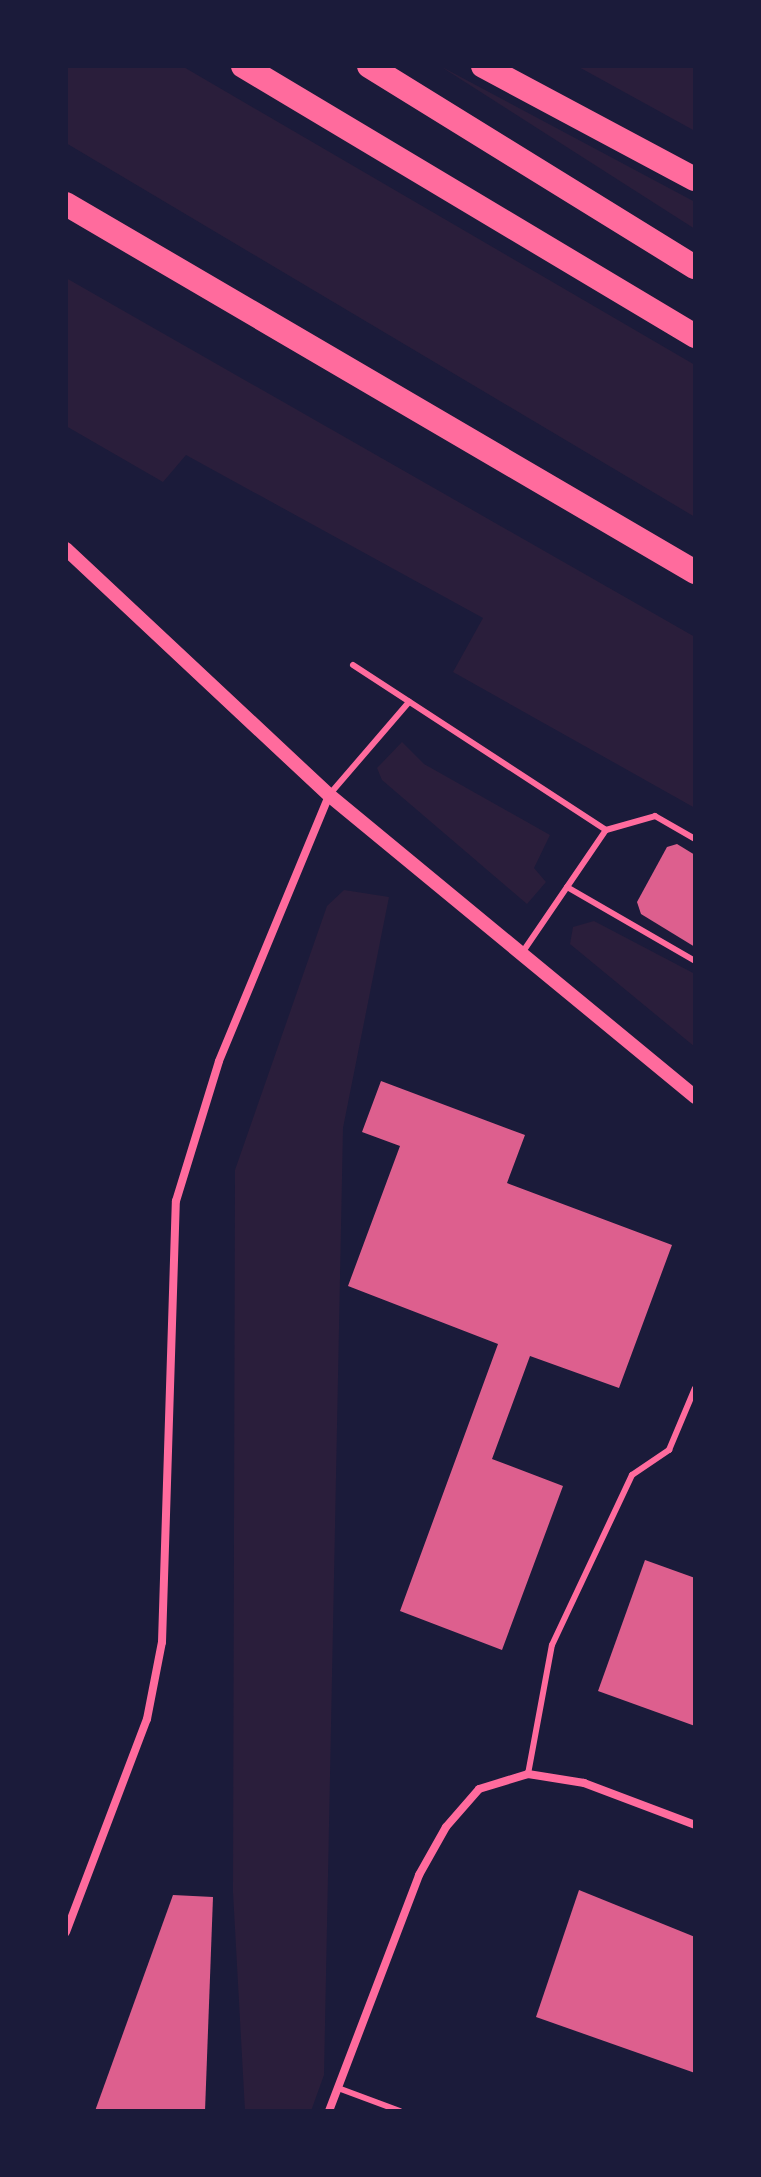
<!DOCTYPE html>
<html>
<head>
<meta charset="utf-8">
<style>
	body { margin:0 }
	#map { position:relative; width:761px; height:2177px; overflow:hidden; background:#1b1b3a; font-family:"Golos Text",sans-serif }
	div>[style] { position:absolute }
	.green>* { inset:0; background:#2a1e3b }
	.building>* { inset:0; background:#dd5f8e }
	.service>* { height:6px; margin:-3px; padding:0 3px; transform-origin:3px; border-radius:3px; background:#ff6b9d }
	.minor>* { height:8px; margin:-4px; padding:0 4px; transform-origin:4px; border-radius:4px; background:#ff6b9d }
	.tertiary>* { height:14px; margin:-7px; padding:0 7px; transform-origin:7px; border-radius:7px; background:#ff6b9d }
	.motorway>* { height:24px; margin:-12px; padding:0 12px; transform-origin:12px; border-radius:12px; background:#ff6b9d }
	span { translate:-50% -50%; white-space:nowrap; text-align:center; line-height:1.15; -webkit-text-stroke:8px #1b1b3a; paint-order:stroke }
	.frame { position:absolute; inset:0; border:68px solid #1b1b3a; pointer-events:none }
</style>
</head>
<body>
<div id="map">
	<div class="green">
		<div style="clip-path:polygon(66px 66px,182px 66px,695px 365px,695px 517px,66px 143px)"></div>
		<div style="clip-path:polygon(440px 66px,695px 202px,695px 229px)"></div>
		<div style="clip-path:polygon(577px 66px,695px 66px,695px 131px)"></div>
		<div style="clip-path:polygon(66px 278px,695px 637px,695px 808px,453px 672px,483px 618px,186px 455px,163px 482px,66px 426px)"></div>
		<div style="clip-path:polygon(402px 742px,424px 764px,550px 835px,534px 868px,546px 882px,527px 904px,382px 780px,377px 768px)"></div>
		<div style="clip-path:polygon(344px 890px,389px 897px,343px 1128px,324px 2075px,311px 2111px,245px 2111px,233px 1892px,235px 1170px,327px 906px)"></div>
		<div style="clip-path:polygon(594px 921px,695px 974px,695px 1047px,570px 944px,573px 927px)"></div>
	</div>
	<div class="building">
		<div style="clip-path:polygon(677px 844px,695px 855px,695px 947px,641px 914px,637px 902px,667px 847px)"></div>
		<div style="clip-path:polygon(381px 1081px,525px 1135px,507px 1183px,672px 1245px,619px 1388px,530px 1356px,492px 1459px,563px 1486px,502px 1650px,400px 1611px,498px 1344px,348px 1286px,400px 1146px,362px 1132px)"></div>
		<div style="clip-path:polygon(645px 1560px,695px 1578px,695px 1726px,598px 1691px)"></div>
		<div style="clip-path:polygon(579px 1890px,695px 1937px,695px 2073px,536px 2017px)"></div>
		<div style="clip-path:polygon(173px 1895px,213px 1897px,205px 2111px,95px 2111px)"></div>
	</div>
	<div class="service">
		<div style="left:353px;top:665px;width:302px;rotate:33.1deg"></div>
		<div style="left:329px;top:795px;width:123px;rotate:-49.3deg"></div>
		<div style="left:567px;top:887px;width:148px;rotate:30deg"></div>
		<div style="left:522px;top:953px;width:149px;rotate:-55.7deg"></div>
		<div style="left:606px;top:830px;width:51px;rotate:-15.9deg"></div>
		<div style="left:655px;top:816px;width:46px;rotate:29.9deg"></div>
		<div style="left:528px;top:1774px;width:131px;rotate:-79.5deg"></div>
		<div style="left:552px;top:1645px;width:188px;rotate:-64.8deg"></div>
		<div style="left:632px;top:1475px;width:45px;rotate:-34deg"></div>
		<div style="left:669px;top:1450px;width:67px;rotate:-67.2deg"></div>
		<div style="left:338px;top:2088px;width:66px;rotate:20.4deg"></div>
	</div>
	<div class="minor">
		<div style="left:66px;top:1932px;width:228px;rotate:-69.2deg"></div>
		<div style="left:147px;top:1719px;width:78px;rotate:-79deg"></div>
		<div style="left:162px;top:1642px;width:441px;rotate:-88.2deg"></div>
		<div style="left:176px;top:1201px;width:146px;rotate:-72.9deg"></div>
		<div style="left:219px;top:1061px;width:288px;rotate:-67.5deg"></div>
		<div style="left:329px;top:2111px;width:253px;rotate:-69.1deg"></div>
		<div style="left:419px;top:1875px;width:55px;rotate:-60.6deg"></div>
		<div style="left:446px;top:1827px;width:50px;rotate:-49deg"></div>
		<div style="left:479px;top:1789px;width:51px;rotate:-17deg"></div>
		<div style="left:528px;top:1774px;width:57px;rotate:9.1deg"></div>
		<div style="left:584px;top:1783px;width:119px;rotate:20.7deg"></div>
	</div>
	<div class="tertiary">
		<div style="left:66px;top:549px;width:360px;rotate:43.1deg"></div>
		<div style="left:329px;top:795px;width:475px;rotate:39.5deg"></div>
	</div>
	<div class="motorway">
		<div style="left:243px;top:66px;width:527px;rotate:30.85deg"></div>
		<div style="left:369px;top:66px;width:383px;rotate:31.7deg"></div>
		<div style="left:483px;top:66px;width:240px;rotate:28.1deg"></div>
		<div style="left:66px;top:204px;width:729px;rotate:30.33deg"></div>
	</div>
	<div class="frame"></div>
</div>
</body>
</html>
